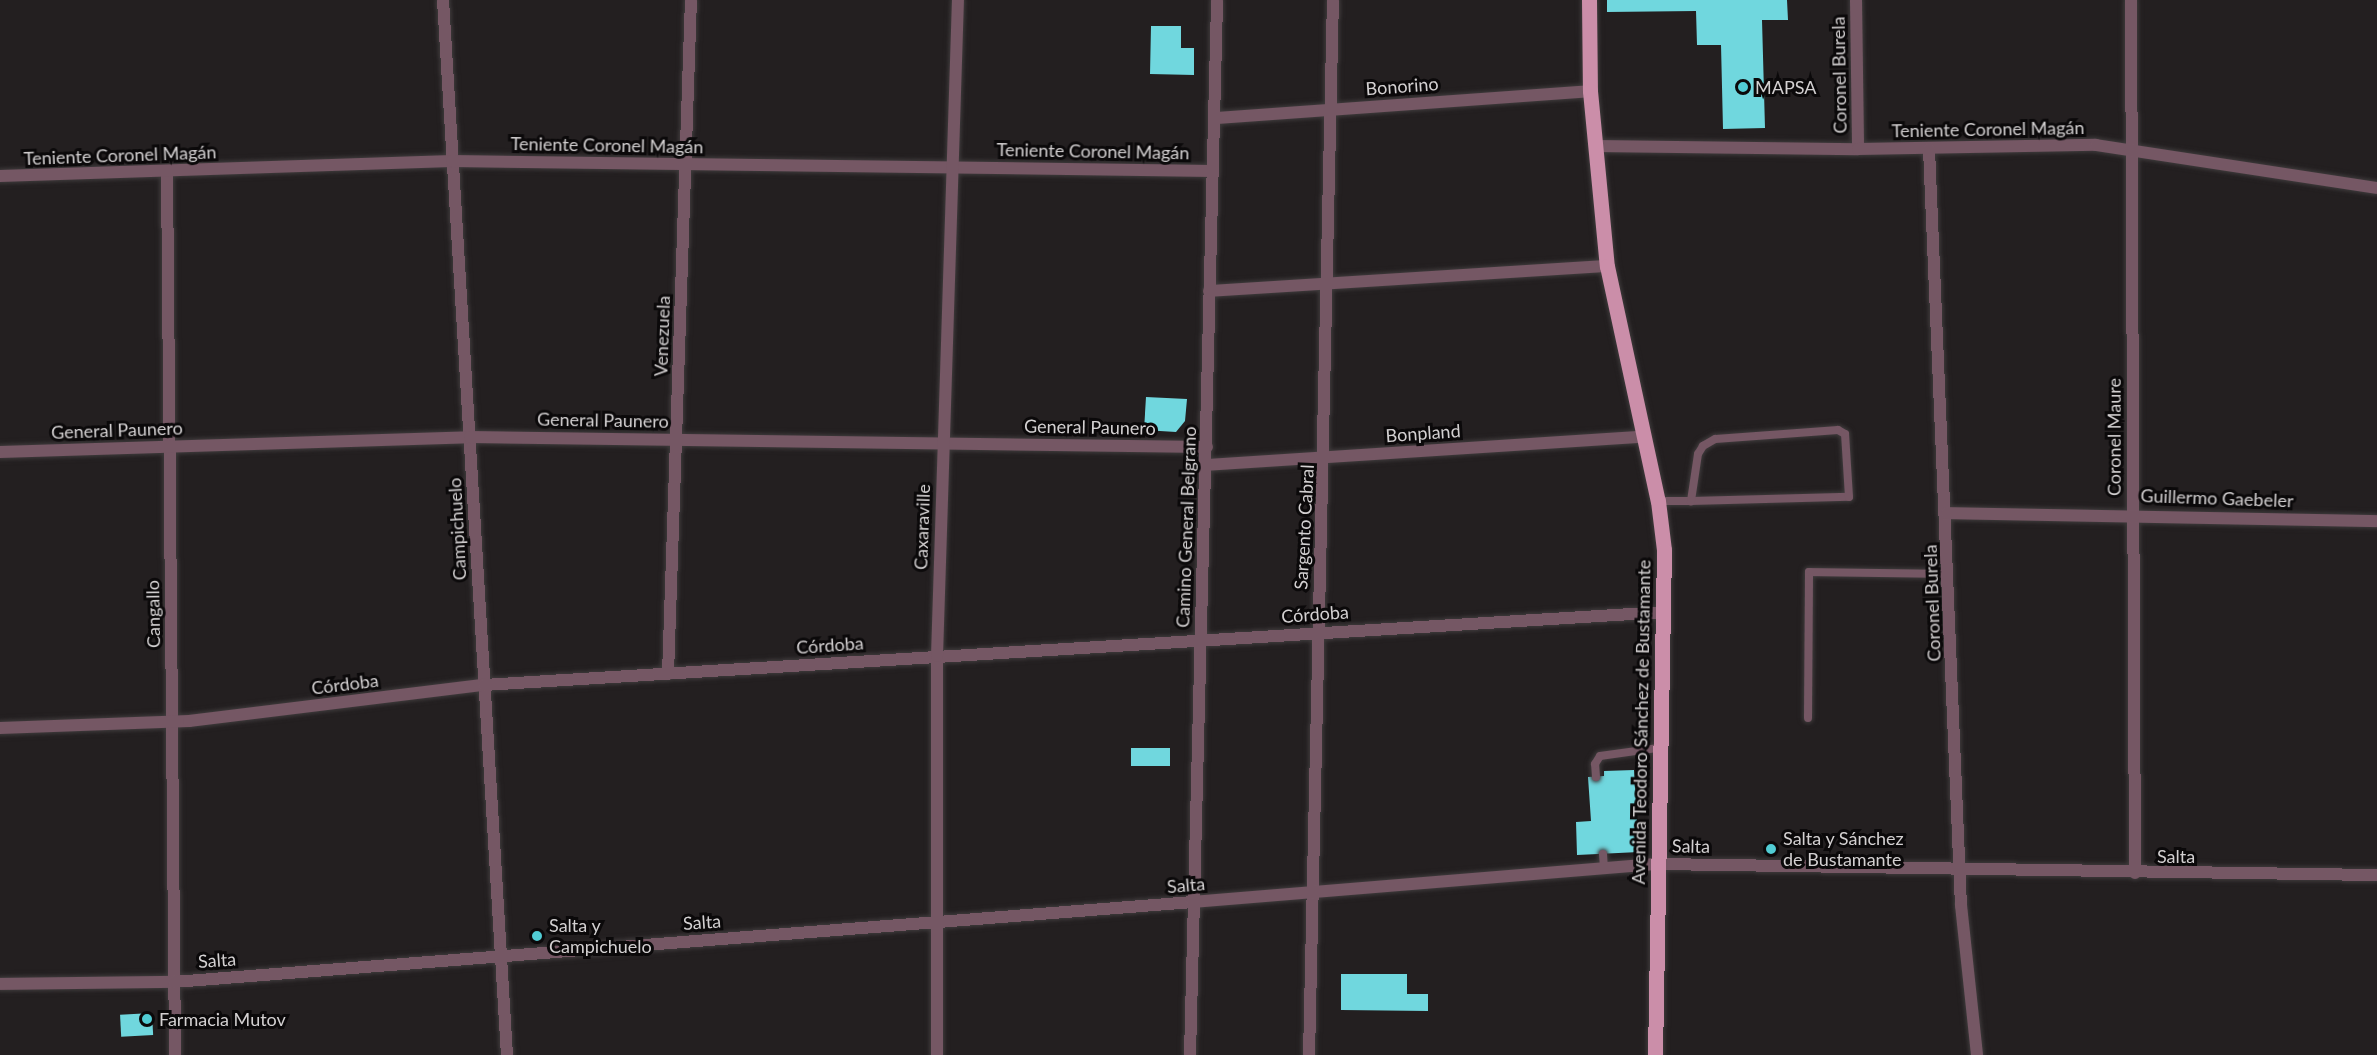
<!DOCTYPE html>
<html>
<head>
<meta charset="utf-8">
<style>
	body { margin:0 }
	#map { position:relative; width:2377px; height:1055px; overflow:hidden; background:#231f20; font-family:Lato,sans-serif }
	div>[style] { position:absolute }
	.building>* { inset:0; background:#70d7de; transform-origin:0 0 }
	.roads { filter:drop-shadow(0 0 2px #3f3b3c) drop-shadow(0 0 2px #3f3b3c) }
	.service>* { height:8px; margin:-4px; padding:0 4px; transform-origin:4px; border-radius:4px; background:#755764 }
	.minor>* { height:12px; margin:-6px; padding:0 6px; transform-origin:6px; border-radius:6px; background:#755764 }
	.tertiary>* { height:12px; margin:-6px; padding:0 6px; transform-origin:6px; border-radius:6px; background:#755764 }
	.primary>* { height:15px; margin:-7.5px; padding:0 7.5px; transform-origin:7.5px; border-radius:7.5px; background:#cb8ea9 }
	.dots>* { width:16px; height:16px; translate:-50% -50%; box-sizing:border-box; border:3px solid #0b090a; border-radius:50% }
	span { translate:-50% -50%; white-space:nowrap; text-align:center; line-height:1.15; -webkit-text-stroke:6px #0b090a; paint-order:stroke }
	.street-label { font-size:18px; color:#d3d0d1 }
	.poi-label { font-size:18px; color:#d3d0d1 }
	.left { translate:0 -50%; text-align:left }
</style>
</head>
<body>
<div id="map">
	<div class="building">
		<div style="clip-path:polygon(1607px 0,1787px 0,1788px 20px,1762px 20px,1765px 128px,1723px 129px,1721px 45px,1697px 45px,1696px 11px,1607px 12px)"></div>
		<div style="clip-path:polygon(1151px 26px,1181px 26px,1181px 48px,1194px 48px,1194px 75px,1150px 74px)"></div>
		<div style="clip-path:polygon(1146px 397px,1187px 399px,1185px 421px,1176px 432px,1144px 430px)"></div>
		<div style="left:1131px;top:748px;width:39px;height:18px"></div>
		<div style="clip-path:polygon(1634px 770px,1639px 852px,1577px 855px,1576px 822px,1591px 821px,1588px 777px,1604px 776px,1604px 771px)"></div>
		<div style="clip-path:polygon(1341px 974px,1407px 974px,1407px 994px,1428px 994px,1428px 1011px,1341px 1010px)"></div>
		<div style="left:152px;top:1013px;width:22px;height:32px;rotate:87deg"></div>
	</div>
	<div class="roads">
		<div class="service">
			<div style="left:1658px;top:501px;width:33px"></div>
			<div style="left:1691px;top:501px;width:158px;rotate:-1.5deg"></div>
			<div style="left:1849px;top:497px;width:63px;rotate:-93.6deg"></div>
			<div style="left:1845px;top:434px;width:8px;rotate:-150deg"></div>
			<div style="left:1838px;top:430px;width:123px;rotate:175.8deg"></div>
			<div style="left:1715px;top:439px;width:14px;rotate:150deg"></div>
			<div style="left:1703px;top:446px;width:9px;rotate:122deg"></div>
			<div style="left:1698px;top:454px;width:48px;rotate:98.5deg"></div>
			<div style="left:1808px;top:718px;width:146px;rotate:-89.6deg"></div>
			<div style="left:1809px;top:572px;width:140px;rotate:0.8deg"></div>
			<div style="left:1596px;top:777px;width:13px;rotate:-94deg"></div>
			<div style="left:1595px;top:764px;width:9px;rotate:-58deg"></div>
			<div style="left:1600px;top:756px;width:59px;rotate:-7.9deg"></div>
			<div style="left:1603px;top:854px;width:14px;rotate:86deg"></div>
		</div>
		<div class="minor">
			<div style="left:443px;top:0;width:1057px;rotate:86.53deg"></div>
			<div style="left:1856px;top:0;width:149px;rotate:89.2deg"></div>
			<div style="left:2131px;top:0;width:873px;rotate:89.74deg"></div>
			<div style="left:1216px;top:118px;width:375px;rotate:-4.1deg"></div>
			<div style="left:1595px;top:146px;width:263px;rotate:0.7deg"></div>
			<div style="left:1858px;top:149px;width:238px;rotate:-1deg"></div>
			<div style="left:2096px;top:145px;width:284px;rotate:8.7deg"></div>
			<div style="left:1929px;top:149px;width:757px;rotate:87.58deg"></div>
			<div style="left:1961px;top:905px;width:151px;rotate:83.9deg"></div>
			<div style="left:167px;top:172px;width:883px;rotate:89.48deg"></div>
			<div style="left:0;top:176px;width:452px;rotate:-1.9deg"></div>
			<div style="left:452px;top:161px;width:761px;rotate:0.75deg"></div>
			<div style="left:1209px;top:291px;width:399px;rotate:-3.6deg"></div>
			<div style="left:0;top:452px;width:470px;rotate:-1.8deg"></div>
			<div style="left:470px;top:437px;width:737px;rotate:0.78deg"></div>
			<div style="left:1206px;top:465px;width:438px;rotate:-3.7deg"></div>
			<div style="left:1947px;top:513px;width:430px;rotate:1.1deg"></div>
			<div style="left:668px;top:674px;width:674px;rotate:-88.05deg"></div>
			<div style="left:0;top:728px;width:189px;rotate:-2.1deg"></div>
			<div style="left:189px;top:721px;width:297px;rotate:-7deg"></div>
			<div style="left:484px;top:685px;width:1183px;rotate:-3.54deg"></div>
			<div style="left:0;top:984px;width:174px;rotate:-0.7deg"></div>
			<div style="left:174px;top:982px;width:1021px;rotate:-4.49deg"></div>
			<div style="left:937px;top:1055px;width:399px;rotate:-90deg"></div>
			<div style="left:937px;top:656px;width:656px;rotate:-88.17deg"></div>
			<div style="left:1309px;top:1055px;width:1055px;rotate:-88.7deg"></div>
		</div>
		<div class="tertiary">
			<div style="left:1192px;top:902px;width:468px;rotate:-4.7deg"></div>
			<div style="left:1658px;top:864px;width:719px;rotate:0.88deg"></div>
			<div style="left:1190px;top:1055px;width:1055px;rotate:-88.53deg"></div>
		</div>
		<div class="primary">
			<div style="left:1589px;top:0;width:91px;rotate:89.4deg"></div>
			<div style="left:1590px;top:91px;width:176px;rotate:84.5deg"></div>
			<div style="left:1607px;top:266px;width:240px;rotate:77.8deg"></div>
			<div style="left:1658px;top:501px;width:49px;rotate:83deg"></div>
			<div style="left:1664px;top:550px;width:505px;rotate:91.02deg"></div>
		</div>
	</div>
	<div class="dots">
		<div style="left:1743px;top:87px;background:#51ccd4"></div>
		<div style="left:1771px;top:849px;background:#51ccd4"></div>
		<div style="left:537px;top:936px;background:#51ccd4"></div>
		<div style="left:147px;top:1019px;background:#51ccd4"></div>
	</div>
	<div class="street-label">
		<span style="left:1839px;top:75px;rotate:-91deg">Coronel Burela</span>
		<span style="left:1402px;top:86px;rotate:-4deg">Bonorino</span>
		<span style="left:1988px;top:129px;rotate:-1deg">Teniente Coronel Magán</span>
		<span style="left:607px;top:145px;rotate:1deg">Teniente Coronel Magán</span>
		<span style="left:1093px;top:151px;rotate:1deg">Teniente Coronel Magán</span>
		<span style="left:120px;top:155px;rotate:-2deg">Teniente Coronel Magán</span>
		<span style="left:662px;top:336px;rotate:-88deg">Venezuela</span>
		<span style="left:603px;top:420px;rotate:1deg">General Paunero</span>
		<span style="left:1090px;top:427px;rotate:1deg">General Paunero</span>
		<span style="left:117px;top:430px;rotate:-2deg">General Paunero</span>
		<span style="left:1423px;top:433px;rotate:-4deg">Bonpland</span>
		<span style="left:2114px;top:437px;rotate:-90deg">Coronel Maure</span>
		<span style="left:2217px;top:498px;rotate:2deg">Guillermo Gaebeler</span>
		<span style="left:922px;top:527px;rotate:-88deg">Caxaraville</span>
		<span style="left:1186px;top:527px;rotate:-88deg">Camino General Belgrano</span>
		<span style="left:1304px;top:527px;rotate:-87deg">Sargento Cabral</span>
		<span style="left:457px;top:529px;rotate:-93deg">Campichuelo</span>
		<span style="left:1932px;top:603px;rotate:-92deg">Coronel Burela</span>
		<span style="left:153px;top:614px;rotate:-91deg">Cangallo</span>
		<span style="left:1315px;top:614px;rotate:-4deg">Córdoba</span>
		<span style="left:830px;top:645px;rotate:-4deg">Córdoba</span>
		<span style="left:345px;top:684px;rotate:-7deg">Córdoba</span>
		<span style="left:1641px;top:722px;rotate:-89deg">Avenida Teodoro Sánchez de Bustamante</span>
		<span style="left:1691px;top:846px;rotate:1deg">Salta</span>
		<span style="left:2176px;top:856px">Salta</span>
		<span style="left:1186px;top:885px;rotate:-5deg">Salta</span>
		<span style="left:702px;top:922px;rotate:-4deg">Salta</span>
		<span style="left:217px;top:960px;rotate:-4deg">Salta</span>
	</div>
	<div class="poi-label">
		<span class="left" style="left:1755px;top:87px">MAPSA</span>
		<span class="left" style="left:1783px;top:849px">Salta y Sánchez<br>de Bustamante</span>
		<span class="left" style="left:549px;top:936px">Salta y<br>Campichuelo</span>
		<span class="left" style="left:159px;top:1019px">Farmacia Mutov</span>
	</div>
</div>
</body>
</html>
